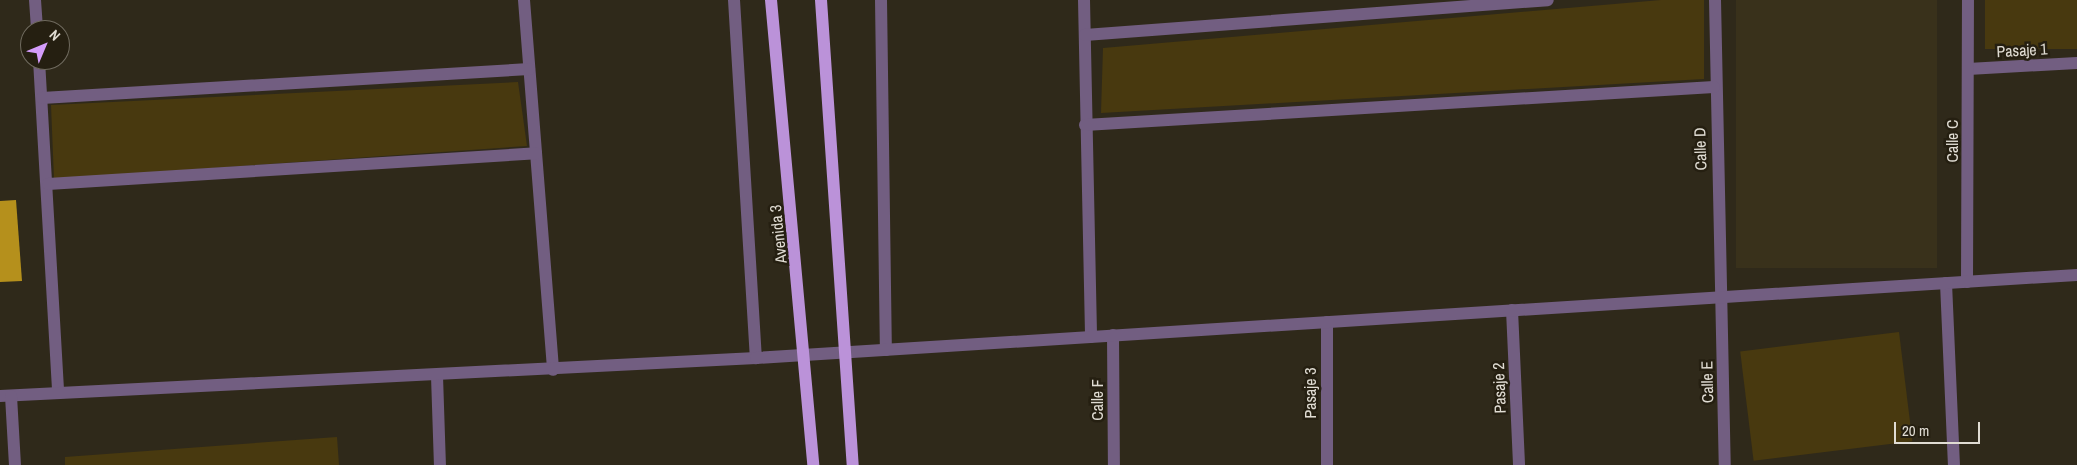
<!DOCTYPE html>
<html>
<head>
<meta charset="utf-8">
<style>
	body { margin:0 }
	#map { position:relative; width:2077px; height:465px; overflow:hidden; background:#2f291a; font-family:"Archivo Narrow",sans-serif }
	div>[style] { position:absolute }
	.built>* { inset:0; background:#39311b; transform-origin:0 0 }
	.green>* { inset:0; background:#48390f; transform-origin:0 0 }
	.building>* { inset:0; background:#b5901c }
	.minor>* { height:12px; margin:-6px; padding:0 6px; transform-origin:6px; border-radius:6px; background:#725e81 }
	.major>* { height:12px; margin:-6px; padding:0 6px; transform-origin:6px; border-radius:6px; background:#bb92d9 }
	span { translate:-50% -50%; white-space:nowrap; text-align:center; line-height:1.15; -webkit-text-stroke:5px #251f11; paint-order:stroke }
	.street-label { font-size:16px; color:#e0dcd3 }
	.north { position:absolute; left:20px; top:20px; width:50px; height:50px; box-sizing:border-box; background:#251f11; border:1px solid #706b5f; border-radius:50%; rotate:45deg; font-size:14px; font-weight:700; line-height:20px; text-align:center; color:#e0dcd3 }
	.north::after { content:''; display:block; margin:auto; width:18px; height:22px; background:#d49cfb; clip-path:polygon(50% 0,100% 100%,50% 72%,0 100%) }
	.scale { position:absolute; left:1894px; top:422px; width:86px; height:22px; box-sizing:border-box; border:2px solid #e0dcd3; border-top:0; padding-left:6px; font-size:15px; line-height:18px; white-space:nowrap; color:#e0dcd3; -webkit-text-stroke:4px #251f11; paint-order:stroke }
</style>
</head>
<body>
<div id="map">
	<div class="built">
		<div style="left:1736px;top:0;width:201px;height:268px"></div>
	</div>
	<div class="green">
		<div style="clip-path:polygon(1661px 0,1704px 0,1704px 79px,1101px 113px,1103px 48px)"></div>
		<div style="left:1985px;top:0;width:92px;height:49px"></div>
		<div style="clip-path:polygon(518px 82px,527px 146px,54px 179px,51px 105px)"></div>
		<div style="left:1899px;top:332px;width:110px;height:160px;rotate:83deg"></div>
		<div style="clip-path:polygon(337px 437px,339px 465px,65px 465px,65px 457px)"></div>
	</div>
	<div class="building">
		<div style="clip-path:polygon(16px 200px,22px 281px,0 282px,0 201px)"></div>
	</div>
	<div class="minor">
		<div style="left:35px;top:0;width:30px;rotate:86deg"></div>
		<div style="left:524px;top:0;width:371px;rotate:85.5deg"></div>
		<div style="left:734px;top:0;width:359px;rotate:86.5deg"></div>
		<div style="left:881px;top:0;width:350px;rotate:89.2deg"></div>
		<div style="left:1084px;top:0;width:337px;rotate:88.8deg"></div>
		<div style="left:1715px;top:0;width:465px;rotate:88.8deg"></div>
		<div style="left:1085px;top:35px;width:464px;rotate:-4.3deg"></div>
		<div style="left:39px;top:60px;width:333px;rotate:86.7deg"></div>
		<div style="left:1968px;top:69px;width:109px;rotate:-3.2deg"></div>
		<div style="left:42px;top:98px;width:488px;rotate:-3.4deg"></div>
		<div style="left:1085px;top:125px;width:630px;rotate:-3.46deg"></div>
		<div style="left:48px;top:184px;width:489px;rotate:-3.6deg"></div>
		<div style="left:1967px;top:282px;width:282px;rotate:-89.8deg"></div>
		<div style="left:1946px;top:283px;width:182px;rotate:87.5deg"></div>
		<div style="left:1512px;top:310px;width:155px;rotate:87.4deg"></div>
		<div style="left:1327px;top:322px;width:143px;rotate:90deg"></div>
		<div style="left:1113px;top:335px;width:130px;rotate:89.6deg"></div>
		<div style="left:437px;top:376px;width:89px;rotate:88.1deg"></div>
		<div style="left:0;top:396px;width:757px;rotate:-2.88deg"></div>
		<div style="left:756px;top:358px;width:1324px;rotate:-3.6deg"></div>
		<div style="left:11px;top:396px;width:69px;rotate:86.7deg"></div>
	</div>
	<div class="major">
		<div style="left:771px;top:0;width:467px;rotate:84.8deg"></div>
		<div style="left:821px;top:0;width:466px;rotate:86.1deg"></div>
	</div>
	<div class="street-label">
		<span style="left:2022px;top:50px;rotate:-3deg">Pasaje 1</span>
		<span style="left:1952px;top:141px;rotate:-90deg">Calle C</span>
		<span style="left:1700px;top:149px;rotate:-92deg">Calle D</span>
		<span style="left:778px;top:234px;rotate:-96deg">Avenida 3</span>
		<span style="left:1707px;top:382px;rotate:-91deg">Calle E</span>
		<span style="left:1499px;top:388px;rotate:-92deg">Pasaje 2</span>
		<span style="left:1310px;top:393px;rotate:-90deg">Pasaje 3</span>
		<span style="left:1097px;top:400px;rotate:-90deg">Calle F</span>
	</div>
	<div class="north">N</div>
	<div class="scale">20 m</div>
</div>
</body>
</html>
